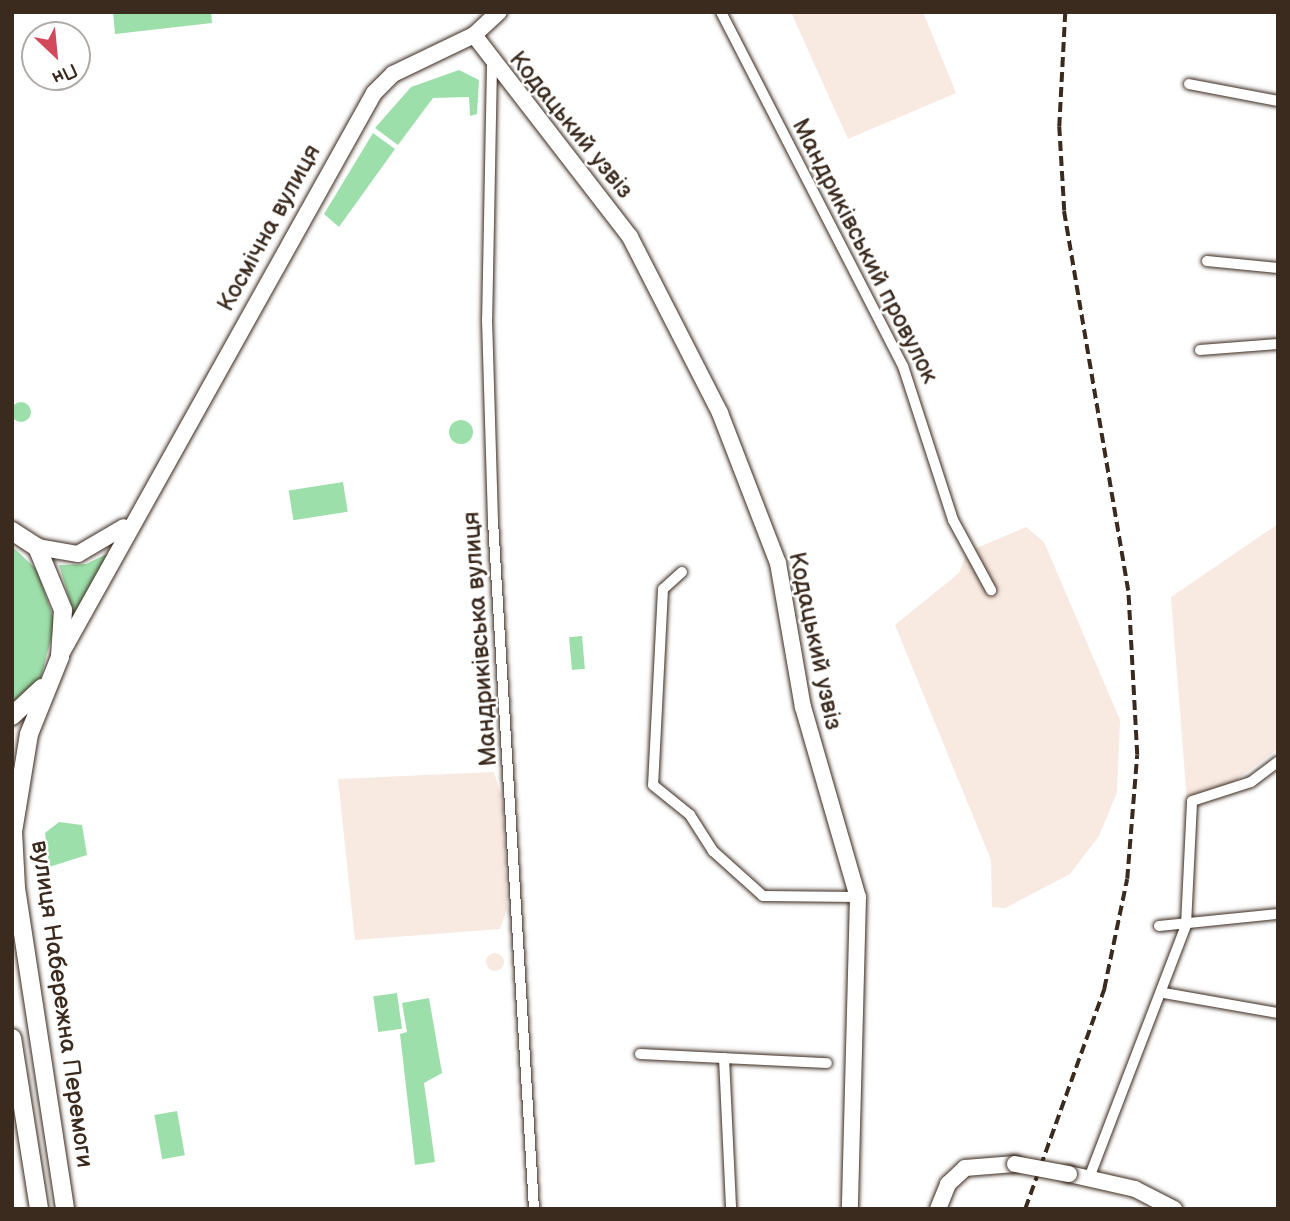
<!DOCTYPE html>
<html>
<head>
<meta charset="utf-8">
<style>
	body { margin:0 }
	#map { position:relative; width:1290px; height:1221px; overflow:hidden; background:#fff; font-family:"Balsamiq Sans",sans-serif }
	div>[style] { position:absolute }
	.built>* { inset:0; background:#f8e9e1 }
	.round { border-radius:50% }
	.green>* { inset:0; background:#9ddfaa; transform-origin:0 0 }
	.roads { filter:drop-shadow(0 0 2px #3b2a1e) drop-shadow(0 0 2px #3b2a1e) }
	.street>* { height:10px; margin:-5px; padding:0 5px; transform-origin:5px; border-radius:5px; background:#fff }
	.secondary>* { height:16px; margin:-8px; padding:0 8px; transform-origin:8px; border-radius:8px; background:#fff }
	.primary>* { height:18px; margin:-9px; padding:0 9px; transform-origin:9px; border-radius:9px; background:#fff }
	.rail>* { height:3.5px; margin-top:-1.75px; transform-origin:0; background:repeating-linear-gradient(90deg,#3b2a1e 0 10px,transparent 0 15px) }
	.bridges { filter:drop-shadow(0 0 2px #3b2a1e) drop-shadow(0 0 2px #3b2a1e) }
	.secondary-bridge>* { height:16px; margin:-8px; padding:0 8px; transform-origin:8px; border-radius:8px; background:#fff }
	span { translate:-50% -50%; white-space:nowrap; text-align:center; line-height:1.15; -webkit-text-stroke:5px #fff; paint-order:stroke }
	.street-label { font-size:24px; color:#3b2a1e }
	.frame { position:absolute; inset:0; border:14px solid #3b2a1e; pointer-events:none }
	.north { position:absolute; left:21px; top:21px; width:70px; height:70px; box-sizing:border-box; background:#fff; border:2px solid #b1aaa5; border-radius:50%; rotate:154deg; font-size:19px; font-weight:700; line-height:28px; text-align:center; color:#3b2a1e }
	.north::after { content:''; display:block; margin:auto; width:24px; height:32px; background:#d1495b; clip-path:polygon(50% 0,100% 100%,50% 72%,0 100%) }
</style>
</head>
<body>
<div id="map">
	<div class="built">
		<div style="clip-path:polygon(791px 12px,923px 12px,956px 93px,848px 139px)"></div>
		<div style="clip-path:polygon(1278px 524px,1278px 749px,1229px 785px,1187px 801px,1171px 597px)"></div>
		<div style="clip-path:polygon(1026px 527px,1044px 542px,1120px 720px,1117px 792px,1099px 836px,1070px 874px,1005px 908px,992px 907px,991px 860px,895px 625px,959px 573px,967px 552px)"></div>
		<div style="clip-path:polygon(494px 772px,503px 803px,507px 908px,500px 929px,355px 940px,338px 779px)"></div>
		<div class="round" style="left:486px;top:953px;width:18px;height:18px"></div>
	</div>
	<div class="green">
		<div style="clip-path:polygon(113px 12px,211px 12px,212px 23px,115px 34px)"></div>
		<div style="clip-path:polygon(459px 70px,479px 80px,477px 114px,470px 116px,469px 97px,433px 98px,398px 145px,375px 128px,411px 87px)"></div>
		<div style="clip-path:polygon(373px 133px,395px 149px,339px 227px,324px 214px)"></div>
		<div class="round" style="left:11px;top:402px;width:20px;height:20px"></div>
		<div class="round" style="left:449px;top:420px;width:24px;height:24px"></div>
		<div style="left:343px;top:482px;width:30px;height:55px;rotate:81deg"></div>
		<div style="clip-path:polygon(12px 546px,37px 570px,55px 623px,41px 677px,12px 707px)"></div>
		<div style="clip-path:polygon(111px 552px,76px 620px,59px 565px,86px 564px)"></div>
		<div style="left:582px;top:636px;width:33px;height:13px;rotate:85deg"></div>
		<div style="clip-path:polygon(59px 822px,82px 825px,87px 855px,49px 867px,45px 833px)"></div>
		<div style="left:397px;top:993px;width:36px;height:24px;rotate:82deg"></div>
		<div style="clip-path:polygon(429px 998px,442px 1073px,424px 1083px,435px 1162px,415px 1165px,400px 1034px,407px 1032px,402px 1003px)"></div>
		<div style="left:177px;top:1111px;width:45px;height:23px;rotate:80deg"></div>
	</div>
	<div class="roads">
		<div class="street">
			<div style="left:721px;top:12px;width:398px;rotate:62.8deg"></div>
			<div style="left:903px;top:366px;width:162px;rotate:72deg"></div>
			<div style="left:953px;top:520px;width:80px;rotate:61.5deg"></div>
			<div style="left:492px;top:65px;width:254px;rotate:91.1deg"></div>
			<div style="left:487px;top:319px;width:202px;rotate:88.3deg"></div>
			<div style="left:493px;top:521px;width:689px;rotate:86.59deg"></div>
			<div style="left:1189px;top:84px;width:91px;rotate:10.8deg"></div>
			<div style="left:1207px;top:261px;width:71px;rotate:5.6deg"></div>
			<div style="left:1200px;top:350px;width:78px;rotate:-4.4deg"></div>
			<div style="left:682px;top:572px;width:25px;rotate:138deg"></div>
			<div style="left:663px;top:589px;width:196px;rotate:92.9deg"></div>
			<div style="left:653px;top:785px;width:48px;rotate:39deg"></div>
			<div style="left:690px;top:815px;width:43px;rotate:57.4deg"></div>
			<div style="left:713px;top:851px;width:67px;rotate:42deg"></div>
			<div style="left:763px;top:896px;width:95px;rotate:0.6deg"></div>
			<div style="left:1159px;top:926px;width:120px;rotate:-5.8deg"></div>
			<div style="left:1164px;top:993px;width:116px;rotate:10deg"></div>
			<div style="left:640px;top:1054px;width:187px;rotate:2.8deg"></div>
			<div style="left:724px;top:1058px;width:151px;rotate:87.3deg"></div>
			<div style="left:1089px;top:1178px;width:271px;rotate:-69deg"></div>
			<div style="left:1186px;top:925px;width:124px;rotate:-87.2deg"></div>
			<div style="left:1192px;top:801px;width:62px;rotate:-17.9deg"></div>
			<div style="left:1251px;top:782px;width:34px;rotate:-37deg"></div>
		</div>
		<div class="secondary">
			<div style="left:474px;top:35px;width:255px;rotate:52.3deg"></div>
			<div style="left:630px;top:237px;width:198px;rotate:62.9deg"></div>
			<div style="left:720px;top:413px;width:161px;rotate:68.9deg"></div>
			<div style="left:778px;top:563px;width:146px;rotate:80.2deg"></div>
			<div style="left:803px;top:707px;width:198px;rotate:73.9deg"></div>
			<div style="left:858px;top:897px;width:312px;rotate:91.5deg"></div>
			<div style="left:37px;top:547px;width:42px;rotate:9.7deg"></div>
			<div style="left:78px;top:554px;width:53px;rotate:-30.4deg"></div>
			<div style="left:61px;top:654px;width:642px;rotate:-60.84deg"></div>
			<div style="left:374px;top:93px;width:27px;rotate:-45deg"></div>
			<div style="left:393px;top:74px;width:90px;rotate:-25.7deg"></div>
			<div style="left:474px;top:35px;width:34px;rotate:-43deg"></div>
			<div style="left:1069px;top:1174px;width:68px;rotate:12.8deg"></div>
			<div style="left:1135px;top:1189px;width:44px;rotate:27.1deg"></div>
			<div style="left:938px;top:1209px;width:27px;rotate:-68deg"></div>
			<div style="left:948px;top:1184px;width:23px;rotate:-43deg"></div>
			<div style="left:965px;top:1168px;width:50px;rotate:-4.6deg"></div>
		</div>
		<div class="primary">
			<div style="left:12px;top:531px;width:30px;rotate:33deg"></div>
			<div style="left:37px;top:547px;width:68px;rotate:67.6deg"></div>
			<div style="left:63px;top:610px;width:47px;rotate:93.7deg"></div>
			<div style="left:60px;top:657px;width:83px;rotate:111.9deg"></div>
			<div style="left:29px;top:734px;width:99px;rotate:99.3deg"></div>
			<div style="left:13px;top:832px;width:56px;rotate:86.9deg"></div>
			<div style="left:16px;top:888px;width:325px;rotate:81.3deg"></div>
			<div style="left:12px;top:716px;width:41px;rotate:-43deg"></div>
			<div style="left:12px;top:1038px;width:173px;rotate:81deg"></div>
		</div>
	</div>
	<div class="rail">
		<div style="left:1025px;top:1209px;width:234px;rotate:-70.2deg"></div>
		<div style="left:1104px;top:989px;width:112px;rotate:-78.2deg"></div>
		<div style="left:1127px;top:879px;width:124px;rotate:-85.4deg"></div>
		<div style="left:1137px;top:755px;width:164px;rotate:-93.1deg"></div>
		<div style="left:1128px;top:591px;width:385px;rotate:-99.6deg"></div>
		<div style="left:1064px;top:211px;width:84px;rotate:-93.4deg"></div>
		<div style="left:1059px;top:127px;width:115px;rotate:-87deg"></div>
	</div>
	<div class="bridges">
		<div class="secondary-bridge">
			<div style="left:1015px;top:1164px;width:55px;rotate:10.5deg"></div>
		</div>
	</div>
	<div class="street-label">
		<span style="left:571px;top:125px;rotate:51deg">Кодацький узвіз</span>
		<span style="left:269px;top:228px;rotate:-61deg">Космічна вулиця</span>
		<span style="left:865px;top:251px;rotate:63deg">Мандриківський провулок</span>
		<span style="left:480px;top:639px;rotate:-94deg">Мандриківська вулиця</span>
		<span style="left:815px;top:641px;rotate:78deg">Кодацький узвіз</span>
		<span style="left:62px;top:1004px;rotate:82deg">вулиця Набережна Перемоги</span>
	</div>
	<div class="frame"></div>
	<div class="north">Пн</div>
</div>
</body>
</html>
